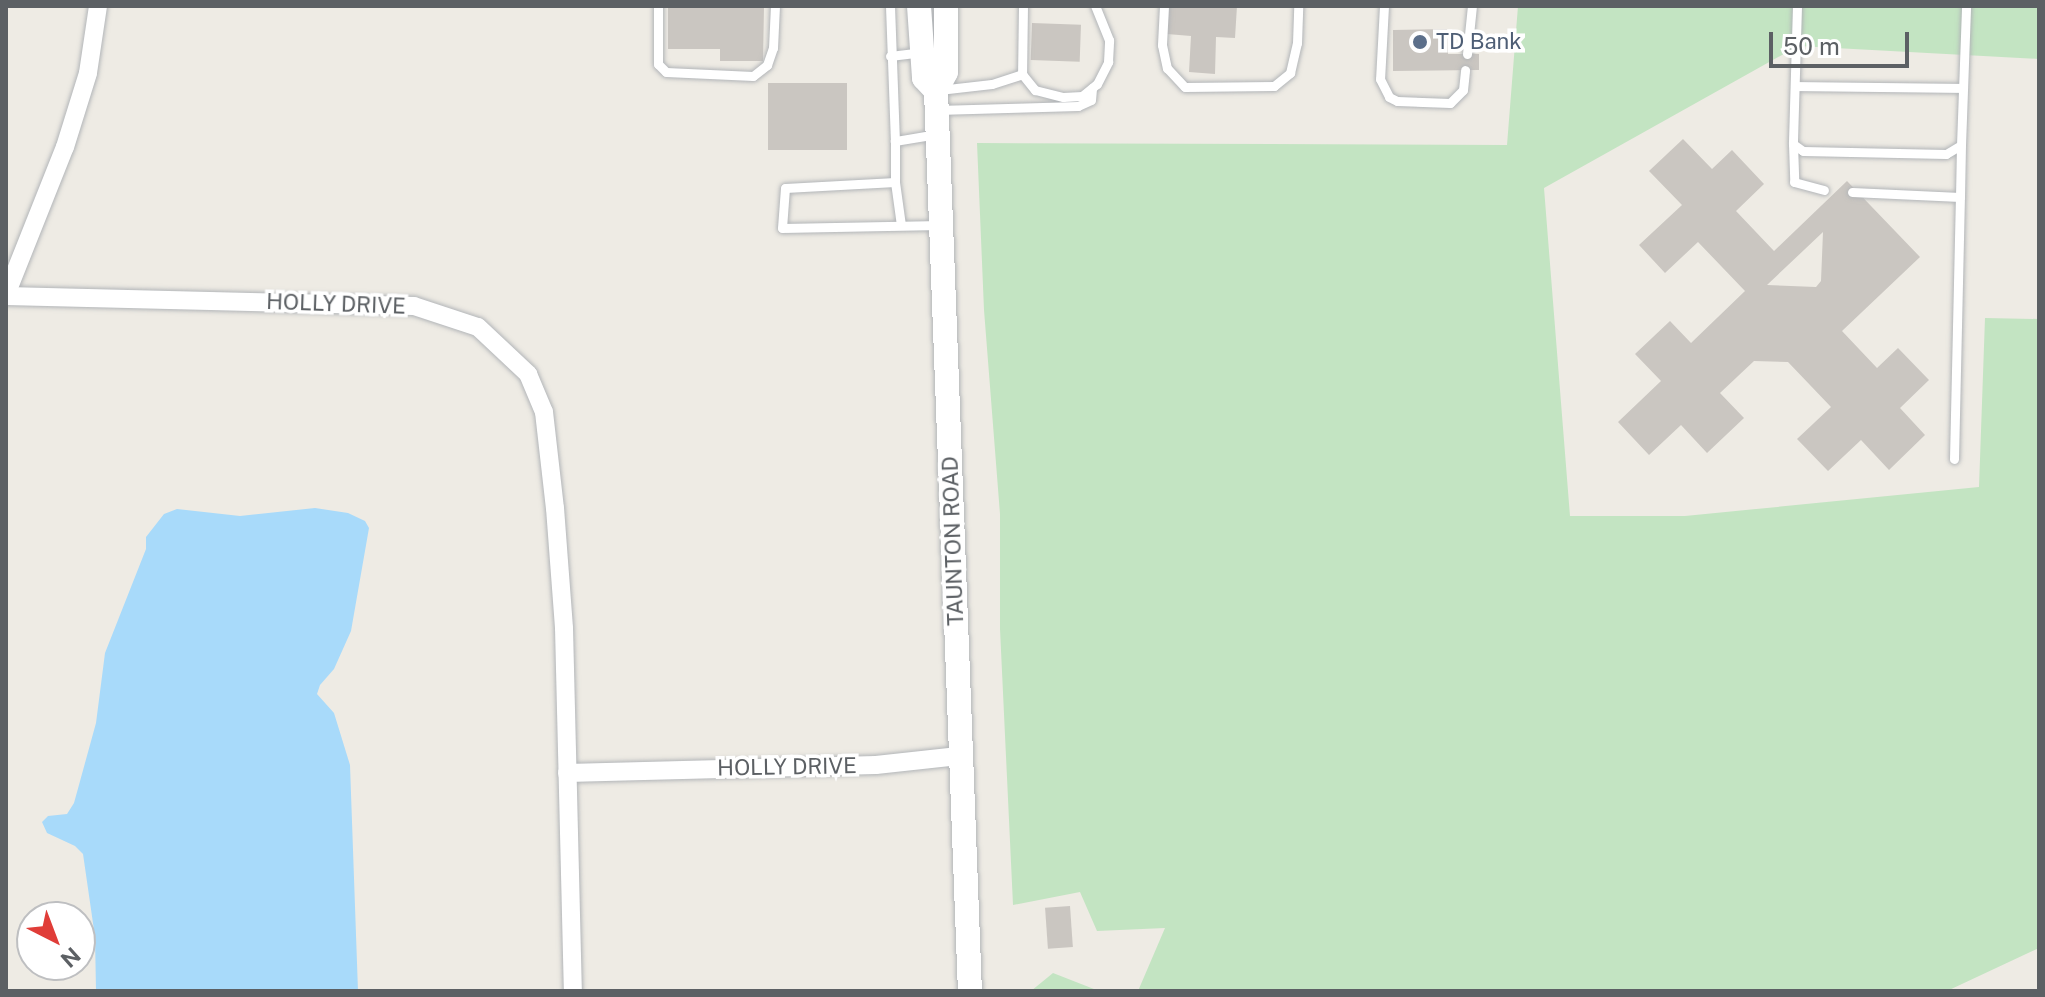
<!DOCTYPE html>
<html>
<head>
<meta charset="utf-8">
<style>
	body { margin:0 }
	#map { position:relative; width:2045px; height:997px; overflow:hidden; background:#eeebe4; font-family:"Public Sans",sans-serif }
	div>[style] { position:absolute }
	.green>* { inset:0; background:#c3e4c2 }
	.water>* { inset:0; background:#a8dafa }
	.building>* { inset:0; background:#cac6c1; transform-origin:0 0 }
	.roads { filter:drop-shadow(0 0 2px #b2b5b8) drop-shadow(0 0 2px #b2b5b8) }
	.service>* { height:9px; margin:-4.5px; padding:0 4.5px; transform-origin:4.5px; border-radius:4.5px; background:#fff }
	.minor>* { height:18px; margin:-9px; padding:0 9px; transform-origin:9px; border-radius:9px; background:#fff }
	.tertiary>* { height:24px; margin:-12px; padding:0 12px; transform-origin:12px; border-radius:12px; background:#fff }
	.dots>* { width:22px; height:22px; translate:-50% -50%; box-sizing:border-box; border:4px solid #fff; border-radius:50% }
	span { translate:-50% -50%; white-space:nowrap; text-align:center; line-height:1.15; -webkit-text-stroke:7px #fff; paint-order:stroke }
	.service-label { font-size:22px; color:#4e5e75 }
	.left { translate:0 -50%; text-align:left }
	.street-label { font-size:22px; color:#5c6064 }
	.frame { position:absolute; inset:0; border:8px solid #5c6064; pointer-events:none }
	.north { position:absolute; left:16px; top:901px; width:80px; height:80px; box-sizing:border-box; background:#fff; border:2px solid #bebfc1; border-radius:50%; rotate:138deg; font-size:22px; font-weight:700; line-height:32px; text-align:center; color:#5c6064 }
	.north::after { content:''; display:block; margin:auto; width:28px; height:36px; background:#e03d38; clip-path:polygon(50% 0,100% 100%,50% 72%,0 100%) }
	.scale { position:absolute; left:1769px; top:32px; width:140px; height:36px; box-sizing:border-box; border:4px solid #5c6064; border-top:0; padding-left:10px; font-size:24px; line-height:28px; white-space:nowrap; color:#5c6064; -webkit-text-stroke:6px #fff; paint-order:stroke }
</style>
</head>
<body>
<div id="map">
	<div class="green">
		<div style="clip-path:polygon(1518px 6px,2039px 6px,2039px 59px,1798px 46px,1544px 188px,1570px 516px,1685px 516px,1979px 487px,1985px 318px,2039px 319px,2039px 948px,1947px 991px,1138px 991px,1165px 928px,1097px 931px,1080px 892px,1013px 905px,1000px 629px,1000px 514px,984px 310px,977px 143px,1507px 145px)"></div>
		<div style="clip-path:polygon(1053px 973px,1099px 991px,1031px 991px)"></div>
	</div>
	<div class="water">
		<div style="clip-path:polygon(315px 508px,348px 513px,365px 521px,369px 528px,351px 631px,334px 669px,320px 685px,317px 694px,334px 713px,350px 765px,358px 991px,96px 991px,95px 937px,83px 854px,75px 846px,47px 833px,42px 822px,48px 816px,67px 814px,74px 803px,96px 723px,105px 653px,146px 549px,146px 537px,164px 514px,177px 509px,240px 516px)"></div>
	</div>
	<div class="building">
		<div style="clip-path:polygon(668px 6px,764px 6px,763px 61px,720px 61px,720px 49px,668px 49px)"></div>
		<div style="clip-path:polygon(1169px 6px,1237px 6px,1235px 38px,1216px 37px,1215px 74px,1189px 72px,1191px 36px,1167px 34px)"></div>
		<div style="left:1032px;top:23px;width:49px;height:37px;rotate:2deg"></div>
		<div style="clip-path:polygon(1447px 29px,1448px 54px,1479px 54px,1479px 70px,1393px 71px,1393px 30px)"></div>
		<div style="left:847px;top:83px;width:67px;height:79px;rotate:90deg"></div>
		<div style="clip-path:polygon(evenodd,1683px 139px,1712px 169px,1732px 150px,1764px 184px,1736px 211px,1774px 251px,1847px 181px,1920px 257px,1842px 331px,1877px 368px,1898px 348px,1929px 380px,1900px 408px,1925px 435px,1889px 470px,1861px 440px,1828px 471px,1797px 439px,1831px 407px,1788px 362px,1754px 361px,1720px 393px,1744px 418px,1707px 453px,1681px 425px,1649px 455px,1618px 422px,1661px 381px,1635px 354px,1670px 321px,1691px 343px,1745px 291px,1698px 242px,1665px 273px,1639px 245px,1682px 205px,1649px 171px,1683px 139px,1823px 232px,1821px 281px,1816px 287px,1767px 285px,1823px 232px)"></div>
		<div style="left:1070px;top:906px;width:41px;height:25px;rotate:86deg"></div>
	</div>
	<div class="roads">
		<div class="service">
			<div style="left:658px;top:6px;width:58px;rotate:90deg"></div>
			<div style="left:658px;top:64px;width:11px;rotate:45deg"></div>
			<div style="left:666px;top:72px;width:87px;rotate:2.6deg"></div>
			<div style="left:753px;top:76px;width:18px;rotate:-38deg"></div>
			<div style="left:767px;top:65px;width:18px;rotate:-71deg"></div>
			<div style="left:773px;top:48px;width:42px;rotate:-87.3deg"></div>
			<div style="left:890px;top:6px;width:135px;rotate:87.9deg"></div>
			<div style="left:1023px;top:6px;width:68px;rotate:90.8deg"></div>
			<div style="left:1022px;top:74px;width:21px;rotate:51deg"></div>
			<div style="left:1035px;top:90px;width:29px;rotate:14deg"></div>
			<div style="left:1063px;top:97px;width:19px;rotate:-3deg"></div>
			<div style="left:1082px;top:96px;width:19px;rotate:-39deg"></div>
			<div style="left:1097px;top:84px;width:25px;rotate:-63deg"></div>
			<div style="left:1108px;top:62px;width:22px;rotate:-87deg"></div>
			<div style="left:1109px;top:40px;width:37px;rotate:-112deg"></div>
			<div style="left:1164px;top:6px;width:39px;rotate:93deg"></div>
			<div style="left:1162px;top:45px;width:24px;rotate:78deg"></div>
			<div style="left:1167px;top:68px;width:26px;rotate:47deg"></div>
			<div style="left:1185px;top:87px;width:89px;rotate:-0.6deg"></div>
			<div style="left:1274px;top:86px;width:21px;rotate:-39deg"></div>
			<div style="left:1290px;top:73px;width:31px;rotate:-77deg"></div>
			<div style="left:1297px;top:43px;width:37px;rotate:-88deg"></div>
			<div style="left:1384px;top:6px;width:73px;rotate:93.1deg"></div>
			<div style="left:1380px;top:79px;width:20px;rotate:63deg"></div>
			<div style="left:1389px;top:97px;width:9px;rotate:27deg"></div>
			<div style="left:1397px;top:101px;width:53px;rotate:2.2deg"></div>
			<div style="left:1450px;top:103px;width:18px;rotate:-45deg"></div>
			<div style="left:1463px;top:90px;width:20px;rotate:-84deg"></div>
			<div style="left:1797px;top:6px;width:138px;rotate:91.7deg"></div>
			<div style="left:1793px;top:144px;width:12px;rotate:35deg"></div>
			<div style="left:1803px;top:151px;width:143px;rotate:1.2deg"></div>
			<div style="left:1946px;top:154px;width:17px;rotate:-31deg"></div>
			<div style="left:1961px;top:145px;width:139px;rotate:-87.9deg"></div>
			<div style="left:1467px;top:54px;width:48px;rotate:-84.1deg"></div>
			<div style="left:890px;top:56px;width:31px;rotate:-7deg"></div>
			<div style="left:1795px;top:86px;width:168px;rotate:0.7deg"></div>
			<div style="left:939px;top:90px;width:53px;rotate:-6.5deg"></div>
			<div style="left:992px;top:84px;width:32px;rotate:-18deg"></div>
			<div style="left:937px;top:110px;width:141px;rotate:-1.6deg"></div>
			<div style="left:1078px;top:106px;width:14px;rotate:-25deg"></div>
			<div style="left:1091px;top:100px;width:12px;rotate:-85deg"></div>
			<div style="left:937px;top:134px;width:43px;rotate:170.5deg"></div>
			<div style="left:895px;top:141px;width:41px;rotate:90deg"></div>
			<div style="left:895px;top:182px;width:110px;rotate:176.9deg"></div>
			<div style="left:785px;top:188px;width:40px;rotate:94.3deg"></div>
			<div style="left:782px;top:228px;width:159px;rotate:-1.1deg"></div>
			<div style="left:1793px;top:144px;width:38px;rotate:88deg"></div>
			<div style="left:1794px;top:182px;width:31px;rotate:15deg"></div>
			<div style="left:895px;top:182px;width:43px;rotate:82.1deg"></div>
			<div style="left:1852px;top:192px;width:108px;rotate:2.7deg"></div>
			<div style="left:1960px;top:197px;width:52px;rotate:-88.9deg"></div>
			<div style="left:1954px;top:459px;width:262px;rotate:-88.7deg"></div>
		</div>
		<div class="minor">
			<div style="left:6px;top:295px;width:159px;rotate:-68.3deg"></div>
			<div style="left:65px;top:147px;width:77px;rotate:-72.7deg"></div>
			<div style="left:88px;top:73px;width:68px;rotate:-81.5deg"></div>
			<div style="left:6px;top:296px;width:408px;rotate:1.4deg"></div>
			<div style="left:414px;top:306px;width:67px;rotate:18.2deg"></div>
			<div style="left:478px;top:327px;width:69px;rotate:43.2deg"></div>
			<div style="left:528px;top:374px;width:41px;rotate:67.2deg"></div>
			<div style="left:544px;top:412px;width:97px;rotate:83.5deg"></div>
			<div style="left:555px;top:508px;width:120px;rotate:85.7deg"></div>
			<div style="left:564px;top:628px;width:363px;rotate:88.6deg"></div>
			<div style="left:567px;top:773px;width:309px;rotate:-1.5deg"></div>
			<div style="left:876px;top:765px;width:83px;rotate:-6.2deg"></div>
		</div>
		<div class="tertiary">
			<div style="left:919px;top:6px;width:72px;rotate:86deg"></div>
			<div style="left:924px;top:78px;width:18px;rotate:47deg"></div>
			<div style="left:946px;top:6px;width:66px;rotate:90deg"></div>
			<div style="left:946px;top:72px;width:21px;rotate:118deg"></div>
			<div style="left:936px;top:91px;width:901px;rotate:87.84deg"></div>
		</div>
	</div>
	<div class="dots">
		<div style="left:1420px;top:42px;background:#5c6f8a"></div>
	</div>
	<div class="service-label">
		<span class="left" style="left:1436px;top:42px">TD Bank</span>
	</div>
	<div class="street-label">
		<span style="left:336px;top:304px;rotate:2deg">HOLLY DRIVE</span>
		<span style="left:953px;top:541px;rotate:-92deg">TAUNTON ROAD</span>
		<span style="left:787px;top:767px;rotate:-1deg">HOLLY DRIVE</span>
	</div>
	<div class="frame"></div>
	<div class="north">N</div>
	<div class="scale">50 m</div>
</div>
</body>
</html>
